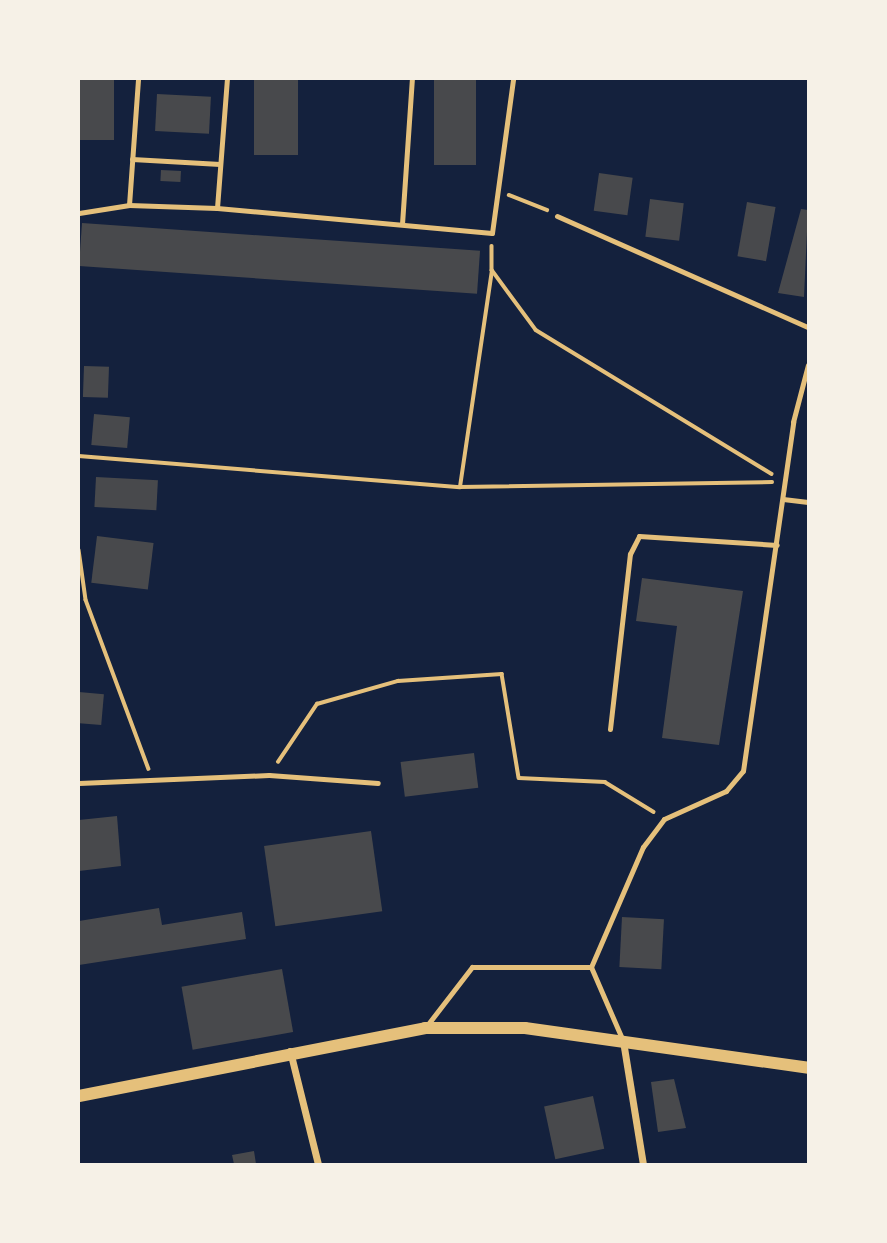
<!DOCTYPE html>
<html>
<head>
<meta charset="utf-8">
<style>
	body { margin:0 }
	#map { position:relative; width:887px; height:1243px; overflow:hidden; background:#14213d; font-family:"Open Sans",sans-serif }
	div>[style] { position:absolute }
	.building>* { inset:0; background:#48494c; transform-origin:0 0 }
	.path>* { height:3.5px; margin:-1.75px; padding:0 1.75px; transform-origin:1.75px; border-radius:1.75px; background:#e5c07b }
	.service>* { height:5px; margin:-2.5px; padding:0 2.5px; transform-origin:2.5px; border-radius:2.5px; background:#e5c07b }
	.minor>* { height:7px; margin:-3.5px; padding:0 3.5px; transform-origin:3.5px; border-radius:3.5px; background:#e5c07b }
	.tertiary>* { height:12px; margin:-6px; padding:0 6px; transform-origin:6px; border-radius:6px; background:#e5c07b }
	span { translate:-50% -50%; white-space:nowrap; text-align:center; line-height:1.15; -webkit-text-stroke:7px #f6f1e7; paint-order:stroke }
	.frame { position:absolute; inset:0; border:80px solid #f6f1e7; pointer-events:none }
</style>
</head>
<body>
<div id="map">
	<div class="building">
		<div style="left:79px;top:79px;width:35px;height:61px"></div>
		<div style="left:254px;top:79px;width:44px;height:76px"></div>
		<div style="left:434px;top:79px;width:42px;height:86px"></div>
		<div style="left:157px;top:94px;width:54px;height:37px;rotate:3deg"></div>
		<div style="left:161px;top:170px;width:20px;height:11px;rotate:3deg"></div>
		<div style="left:599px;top:173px;width:34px;height:38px;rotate:8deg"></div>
		<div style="left:650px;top:199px;width:34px;height:38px;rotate:7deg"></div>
		<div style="left:747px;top:202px;width:29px;height:55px;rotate:10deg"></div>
		<div style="clip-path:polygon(801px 209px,808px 210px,804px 297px,778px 293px)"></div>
		<div style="left:82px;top:223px;width:399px;height:43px;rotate:4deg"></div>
		<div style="left:84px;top:366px;width:25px;height:31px;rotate:2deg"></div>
		<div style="left:94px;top:414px;width:36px;height:31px;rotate:5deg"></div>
		<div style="left:96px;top:477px;width:62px;height:30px;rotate:3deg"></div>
		<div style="left:97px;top:536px;width:57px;height:47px;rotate:7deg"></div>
		<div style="clip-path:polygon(642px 578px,743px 591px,719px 745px,662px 738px,677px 626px,636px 621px)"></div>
		<div style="left:79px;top:692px;width:25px;height:31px;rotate:5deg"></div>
		<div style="left:474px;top:753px;width:35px;height:74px;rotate:83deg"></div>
		<div style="clip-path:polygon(117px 816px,121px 866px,79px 871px,79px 820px)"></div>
		<div style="left:371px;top:831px;width:81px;height:108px;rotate:82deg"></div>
		<div style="clip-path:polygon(159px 908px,162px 925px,242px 912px,246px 939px,79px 965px,79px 921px)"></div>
		<div style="left:622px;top:917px;width:42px;height:50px;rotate:3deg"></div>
		<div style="left:282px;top:969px;width:64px;height:102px;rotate:80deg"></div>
		<div style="clip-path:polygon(674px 1079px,686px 1128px,658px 1132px,651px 1082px)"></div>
		<div style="left:593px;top:1096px;width:54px;height:50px;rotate:78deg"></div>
		<div style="clip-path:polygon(254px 1151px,256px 1164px,234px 1164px,232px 1155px)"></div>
	</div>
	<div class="path">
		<div style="left:509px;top:195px;width:41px;rotate:21.5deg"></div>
		<div style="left:492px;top:246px;width:24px;rotate:90deg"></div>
		<div style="left:492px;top:270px;width:74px;rotate:53.7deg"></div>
		<div style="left:536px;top:330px;width:276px;rotate:31.4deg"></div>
		<div style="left:79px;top:456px;width:382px;rotate:4.7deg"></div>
		<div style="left:460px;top:487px;width:312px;rotate:-0.9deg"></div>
		<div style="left:460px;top:487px;width:218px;rotate:-81.6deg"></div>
		<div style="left:79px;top:550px;width:50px;rotate:82deg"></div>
		<div style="left:86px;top:600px;width:180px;rotate:69.6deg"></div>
		<div style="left:278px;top:762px;width:70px;rotate:-56.1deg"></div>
		<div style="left:317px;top:704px;width:84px;rotate:-15.9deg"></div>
		<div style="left:398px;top:681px;width:104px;rotate:-3.9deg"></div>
		<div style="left:502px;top:674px;width:105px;rotate:80.7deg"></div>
		<div style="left:519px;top:778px;width:86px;rotate:2.7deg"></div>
		<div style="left:605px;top:782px;width:57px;rotate:31.5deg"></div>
	</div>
	<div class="service">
		<div style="left:132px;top:159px;width:88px;rotate:3.3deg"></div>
		<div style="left:129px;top:205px;width:126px;rotate:-85.9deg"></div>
		<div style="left:217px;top:208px;width:129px;rotate:-85.6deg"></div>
		<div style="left:79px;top:213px;width:51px;rotate:-9.1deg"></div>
		<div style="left:129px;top:205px;width:88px;rotate:2deg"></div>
		<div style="left:217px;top:208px;width:276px;rotate:5.2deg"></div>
		<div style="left:492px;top:233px;width:155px;rotate:-82.2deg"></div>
		<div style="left:557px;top:216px;width:274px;rotate:23.9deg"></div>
		<div style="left:402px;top:224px;width:145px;rotate:-86.1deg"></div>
		<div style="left:783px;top:499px;width:25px;rotate:7deg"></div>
		<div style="left:610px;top:729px;width:176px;rotate:-83.5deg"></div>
		<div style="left:630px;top:554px;width:20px;rotate:-63deg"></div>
		<div style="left:639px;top:536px;width:138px;rotate:3.7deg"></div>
		<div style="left:79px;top:783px;width:190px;rotate:-2.4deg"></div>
		<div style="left:269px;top:775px;width:109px;rotate:4.2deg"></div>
		<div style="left:591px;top:967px;width:131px;rotate:-66.6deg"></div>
		<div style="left:643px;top:847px;width:35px;rotate:-53deg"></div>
		<div style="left:664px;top:819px;width:68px;rotate:-24.3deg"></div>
		<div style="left:726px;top:791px;width:26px;rotate:-50deg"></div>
		<div style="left:743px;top:771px;width:353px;rotate:-81.8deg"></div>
		<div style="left:793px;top:422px;width:59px;rotate:-75.3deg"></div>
		<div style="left:425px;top:1028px;width:77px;rotate:-52.4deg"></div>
		<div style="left:472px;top:967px;width:119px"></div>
		<div style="left:591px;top:967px;width:81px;rotate:66.6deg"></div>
	</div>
	<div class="minor">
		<div style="left:623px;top:1041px;width:125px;rotate:80.8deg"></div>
		<div style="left:290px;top:1051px;width:116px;rotate:76.1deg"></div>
	</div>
	<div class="tertiary">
		<div style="left:79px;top:1096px;width:353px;rotate:-11.1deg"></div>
		<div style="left:425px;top:1028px;width:100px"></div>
		<div style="left:525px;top:1028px;width:286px;rotate:8deg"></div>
	</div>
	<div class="frame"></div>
</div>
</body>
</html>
